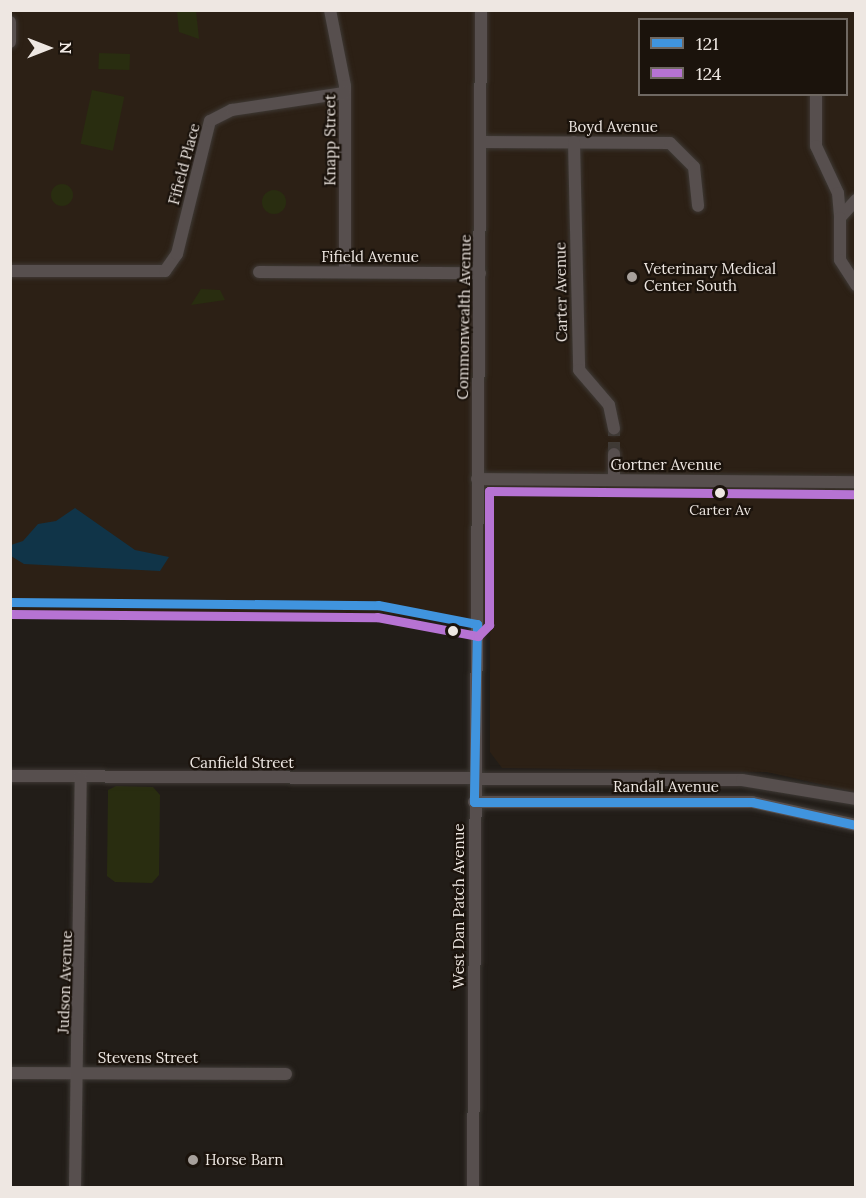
<!DOCTYPE html>
<html>
<head>
<meta charset="utf-8">
<style>
	body { margin:0 }
	#map { position:relative; width:866px; height:1198px; overflow:hidden; background:#221d18; font-family:Lora,serif }
	div>[style] { position:absolute }
	.built>* { inset:0; background:#2c2015 }
	.green>* { inset:0; background:#292d10; transform-origin:0 0 }
	.round { border-radius:50% }
	.water>* { inset:0; background:#103448 }
	.minor-tunnel>* { height:12px; margin-top:-6px; transform-origin:0; background:repeating-linear-gradient(90deg,#413b36 0 12px,transparent 0 18px) }
	.roads { filter:drop-shadow(0 0 2px #3e3935) drop-shadow(0 0 2px #3e3935) }
	.minor>* { height:12px; margin:-6px; padding:0 6px; transform-origin:6px; border-radius:6px; background:#574f4e }
	.bus-1>* { height:9px; margin:-4.5px; padding:0 4.5px; transform-origin:4.5px; border-radius:4.5px; background:#4094de }
	.bus-2>* { height:9px; margin:-4.5px; padding:0 4.5px; transform-origin:4.5px; border-radius:4.5px; background:#b673d3 }
	.dots>* { width:16px; height:16px; translate:-50% -50%; box-sizing:border-box; border:3px solid #1b130c; border-radius:50% }
	span { translate:-50% -50%; white-space:nowrap; text-align:center; line-height:1.15; -webkit-text-stroke:4.5px #1b130c; paint-order:stroke }
	.bus-label { font-size:14px; color:#eee7e2 }
	.street-label { font-size:15px; color:#eee7e2 }
	.poi-label { font-size:15px; color:#eee7e2 }
	.left { translate:0 -50%; text-align:left }
	.frame { position:absolute; inset:0; border:12px solid #eee7e2; pointer-events:none }
	.legend { position:absolute; left:638px; top:18px; width:210px; height:78px; box-sizing:border-box; background:#1b130c; border:2px solid #6f6862; margin:0; padding:8px 10px; list-style:none; font-size:18px; color:#eee7e2 }
	.legend li { display:flex; align-items:center; gap:12px; height:30px }
	.legend b { width:30px; border:2px solid #6f6862 }
	.north { position:absolute; left:18px; top:18px; width:60px; height:60px; -webkit-text-stroke:4px #1b130c; paint-order:stroke; rotate:90deg; font-size:16px; font-weight:700; line-height:24px; text-align:center; color:#eee7e2 }
	.north::after { content:''; display:block; margin:auto; width:21px; height:27px; background:#eee7e2; clip-path:polygon(50% 0,100% 100%,50% 72%,0 100%) }
</style>
</head>
<body>
<div id="map">
	<div class="built">
		<div style="clip-path:polygon(evenodd,11px 11px,855px 11px,855px 792px,767px 772px,502px 768px,490px 752px,490px 628px,381px 613px,11px 612px,11px 11px,640px 20px,846px 20px,846px 94px,640px 94px,640px 20px)"></div>
	</div>
	<div class="green">
		<div style="clip-path:polygon(177px 11px,196px 11px,199px 39px,179px 32px)"></div>
		<div style="left:99px;top:53px;width:31px;height:16px;rotate:2deg"></div>
		<div style="left:92px;top:90px;width:33px;height:55px;rotate:12deg"></div>
		<div class="round" style="left:51px;top:184px;width:22px;height:22px"></div>
		<div class="round" style="left:262px;top:190px;width:24px;height:24px"></div>
		<div style="clip-path:polygon(201px 289px,220px 290px,225px 300px,191px 305px)"></div>
		<div style="clip-path:polygon(116px 786px,153px 787px,160px 795px,159px 875px,152px 883px,115px 882px,107px 876px,108px 790px)"></div>
	</div>
	<div class="water">
		<div style="clip-path:polygon(75px 508px,135px 550px,169px 557px,160px 571px,24px 564px,11px 556px,11px 545px,23px 541px,38px 524px,56px 521px)"></div>
	</div>
	<div class="minor-tunnel">
		<div style="left:614px;top:454px;width:26px;rotate:-90deg"></div>
	</div>
	<div class="roads">
		<div class="minor">
			<div style="left:330px;top:10px;width:77px;rotate:78.8deg"></div>
			<div style="left:345px;top:86px;width:186px;rotate:90deg"></div>
			<div style="left:10px;top:22px;width:20px;rotate:90deg"></div>
			<div style="left:816px;top:94px;width:52px;rotate:90deg"></div>
			<div style="left:816px;top:146px;width:52px;rotate:64.9deg"></div>
			<div style="left:838px;top:193px;width:25px;rotate:85deg"></div>
			<div style="left:481px;top:142px;width:189px;rotate:0.3deg"></div>
			<div style="left:670px;top:143px;width:34px;rotate:45deg"></div>
			<div style="left:694px;top:167px;width:39px;rotate:84deg"></div>
			<div style="left:574px;top:142px;width:228px;rotate:88.7deg"></div>
			<div style="left:579px;top:370px;width:46px;rotate:49.4deg"></div>
			<div style="left:609px;top:405px;width:24px;rotate:78deg"></div>
			<div style="left:856px;top:200px;width:24px;rotate:132deg"></div>
			<div style="left:840px;top:218px;width:42px;rotate:90deg"></div>
			<div style="left:840px;top:260px;width:30px;rotate:57deg"></div>
			<div style="left:10px;top:271px;width:155px"></div>
			<div style="left:165px;top:271px;width:21px;rotate:-55deg"></div>
			<div style="left:177px;top:254px;width:137px;rotate:-76.1deg"></div>
			<div style="left:210px;top:121px;width:25px;rotate:-27deg"></div>
			<div style="left:232px;top:110px;width:114px;rotate:-8.6deg"></div>
			<div style="left:259px;top:272px;width:221px;rotate:0.3deg"></div>
			<div style="left:614px;top:454px;width:26px;rotate:90deg"></div>
			<div style="left:477px;top:479px;width:379px;rotate:0.5deg"></div>
			<div style="left:10px;top:776px;width:732px;rotate:0.31deg"></div>
			<div style="left:742px;top:780px;width:116px;rotate:9.5deg"></div>
			<div style="left:474px;top:802px;width:278px"></div>
			<div style="left:752px;top:802px;width:107px;rotate:12.5deg"></div>
			<div style="left:10px;top:1073px;width:276px;rotate:0.2deg"></div>
			<div style="left:75px;top:1188px;width:411px;rotate:-89.2deg"></div>
			<div style="left:473px;top:1188px;width:1178px;rotate:-89.61deg"></div>
		</div>
	</div>
	<div class="bus-1">
		<div style="left:10px;top:602px;width:368px;rotate:0.5deg"></div>
		<div style="left:378px;top:605px;width:101px;rotate:10.9deg"></div>
		<div style="left:477px;top:624px;width:178px;rotate:91deg"></div>
		<div style="left:474px;top:802px;width:278px"></div>
		<div style="left:752px;top:802px;width:107px;rotate:12.5deg"></div>
	</div>
	<div class="bus-2">
		<div style="left:10px;top:614px;width:367px;rotate:0.5deg"></div>
		<div style="left:377px;top:617px;width:103px;rotate:10.7deg"></div>
		<div style="left:478px;top:636px;width:16px;rotate:-45deg"></div>
		<div style="left:489px;top:625px;width:134px;rotate:-90deg"></div>
		<div style="left:489px;top:491px;width:367px;rotate:0.5deg"></div>
	</div>
	<div class="dots">
		<div style="left:632px;top:277px;background:#a7a09b"></div>
		<div style="left:720px;top:493px;background:#eee7e2"></div>
		<div style="left:453px;top:631px;background:#eee7e2"></div>
		<div style="left:193px;top:1160px;background:#a7a09b"></div>
	</div>
	<div class="bus-label">
		<span style="left:720px;top:510px">Carter Av</span>
	</div>
	<div class="street-label">
		<span style="left:613px;top:127px">Boyd Avenue</span>
		<span style="left:330px;top:140px;rotate:-90deg">Knapp Street</span>
		<span style="left:184px;top:164px;rotate:-75deg">Fifield Place</span>
		<span style="left:370px;top:257px">Fifield Avenue</span>
		<span style="left:561px;top:292px;rotate:-91deg">Carter Avenue</span>
		<span style="left:464px;top:317px;rotate:-89deg">Commonwealth Avenue</span>
		<span style="left:666px;top:465px">Gortner Avenue</span>
		<span style="left:242px;top:763px">Canfield Street</span>
		<span style="left:666px;top:787px">Randall Avenue</span>
		<span style="left:459px;top:906px;rotate:-90deg">West Dan Patch Avenue</span>
		<span style="left:65px;top:982px;rotate:-88deg">Judson Avenue</span>
		<span style="left:148px;top:1058px">Stevens Street</span>
	</div>
	<div class="poi-label">
		<span class="left" style="left:644px;top:277px">Veterinary Medical<br>Center South</span>
		<span class="left" style="left:205px;top:1160px">Horse Barn</span>
	</div>
	<div class="frame"></div>
	<ul class="legend">
	<li><b style="height:8px;background:#4094de"></b>121</li>
	<li><b style="height:8px;background:#b673d3"></b>124</li>
	</ul>
	<div class="north">N</div>
</div>
</body>
</html>
